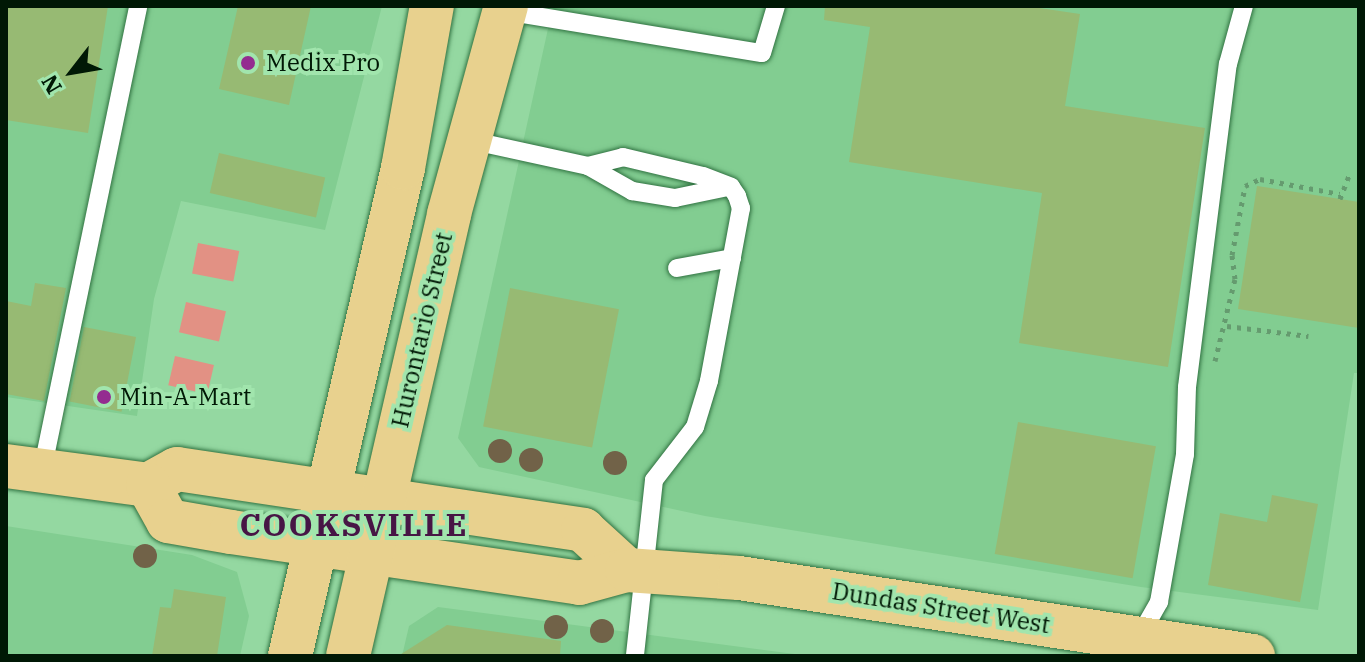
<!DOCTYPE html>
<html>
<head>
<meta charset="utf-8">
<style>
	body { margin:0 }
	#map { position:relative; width:1365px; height:662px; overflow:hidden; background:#94d8a1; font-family:"IBM Plex Serif",serif }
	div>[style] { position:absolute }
	.built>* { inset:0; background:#82cd91 }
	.green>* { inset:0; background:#e29184; transform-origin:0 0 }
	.building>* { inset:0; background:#97ba73; transform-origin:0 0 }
	.path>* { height:5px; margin-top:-2.5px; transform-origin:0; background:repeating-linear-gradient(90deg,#659b6f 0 4px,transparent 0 10px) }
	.roads { filter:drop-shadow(0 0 2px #317342) drop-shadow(0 0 2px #317342) }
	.service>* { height:18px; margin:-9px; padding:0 9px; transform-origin:9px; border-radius:9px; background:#fff }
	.primary>* { height:44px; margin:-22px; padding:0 22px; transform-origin:22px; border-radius:22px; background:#e8d18e }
	.trees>* { width:24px; height:24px; margin:-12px; border-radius:50%; background:#716248 }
	.dots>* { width:22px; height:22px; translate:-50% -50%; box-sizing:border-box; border:4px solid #a1e5ad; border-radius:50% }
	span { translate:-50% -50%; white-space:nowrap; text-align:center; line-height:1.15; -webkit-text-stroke:8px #a1e5ad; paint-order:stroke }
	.poi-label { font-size:24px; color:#001805 }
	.left { translate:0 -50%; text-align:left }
	.street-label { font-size:24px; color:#001805 }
	.district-label { font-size:32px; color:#471545; font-weight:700; letter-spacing:2px }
	.frame { position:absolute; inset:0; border:8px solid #001805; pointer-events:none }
	.north { position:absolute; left:32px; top:32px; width:80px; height:80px; -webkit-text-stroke:6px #a1e5ad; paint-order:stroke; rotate:239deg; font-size:22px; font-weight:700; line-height:32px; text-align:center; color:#001805 }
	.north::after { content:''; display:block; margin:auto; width:28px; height:36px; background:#001805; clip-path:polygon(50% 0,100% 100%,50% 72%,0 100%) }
</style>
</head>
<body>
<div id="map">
	<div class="built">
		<div style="clip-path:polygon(6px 6px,382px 6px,325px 230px,181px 201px,154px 299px,137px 416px,6px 397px)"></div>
		<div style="clip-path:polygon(553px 6px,1359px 6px,1359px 373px,1354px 373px,1318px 610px,1141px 587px,705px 516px,479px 467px,458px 438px)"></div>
		<div style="clip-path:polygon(6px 526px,192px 555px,237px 572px,249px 616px,240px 656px,6px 656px)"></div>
		<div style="clip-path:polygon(438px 607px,810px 656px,402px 656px,409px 626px)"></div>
	</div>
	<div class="green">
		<div style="left:198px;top:243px;width:42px;height:31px;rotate:11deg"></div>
		<div style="left:186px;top:302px;width:41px;height:31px;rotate:13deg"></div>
		<div style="left:175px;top:356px;width:40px;height:30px;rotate:13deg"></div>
	</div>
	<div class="building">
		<div style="clip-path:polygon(6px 6px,108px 6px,88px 133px,6px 120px)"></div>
		<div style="clip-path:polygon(238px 6px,311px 6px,289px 105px,219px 89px)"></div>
		<div style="clip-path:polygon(825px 6px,1026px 6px,1080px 14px,1065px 106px,1205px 128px,1168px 367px,1019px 343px,1042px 193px,849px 162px,870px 27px,824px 20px)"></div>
		<div style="left:219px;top:153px;width:109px;height:41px;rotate:13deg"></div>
		<div style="clip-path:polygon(1257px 186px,1359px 202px,1359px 328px,1238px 309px)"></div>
		<div style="clip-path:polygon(35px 283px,66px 288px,44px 401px,6px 394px,6px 301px,31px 306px)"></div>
		<div style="left:510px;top:288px;width:111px;height:141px;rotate:11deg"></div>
		<div style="left:84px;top:327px;width:53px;height:76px;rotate:11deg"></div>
		<div style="left:1018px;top:422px;width:140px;height:134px;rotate:10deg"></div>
		<div style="clip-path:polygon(1272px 495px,1318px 504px,1300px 602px,1208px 585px,1220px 513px,1267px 522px)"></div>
		<div style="clip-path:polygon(174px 589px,226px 597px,217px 656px,152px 656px,160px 607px,171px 608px)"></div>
		<div style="clip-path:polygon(447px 625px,561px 641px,560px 656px,398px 656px)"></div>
	</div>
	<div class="path">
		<div style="left:1340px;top:199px;width:26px;rotate:-69deg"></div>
		<div style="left:1227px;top:326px;width:82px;rotate:7deg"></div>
		<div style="left:1215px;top:361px;width:84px;rotate:-76.3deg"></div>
		<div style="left:1235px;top:279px;width:24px;rotate:-97deg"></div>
		<div style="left:1232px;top:255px;width:70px;rotate:-79.3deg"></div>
		<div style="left:1245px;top:186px;width:17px;rotate:-25deg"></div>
		<div style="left:1260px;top:179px;width:81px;rotate:10.6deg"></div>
	</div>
	<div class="roads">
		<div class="service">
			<div style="left:505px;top:11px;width:260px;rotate:9.3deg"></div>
			<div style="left:762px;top:53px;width:49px;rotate:-73.4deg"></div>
			<div style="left:469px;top:140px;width:122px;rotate:12.3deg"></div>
			<div style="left:588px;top:166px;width:36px;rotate:-14deg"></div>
			<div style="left:623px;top:157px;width:82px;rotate:13.4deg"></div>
			<div style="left:703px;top:176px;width:30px;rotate:21deg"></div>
			<div style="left:731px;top:187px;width:11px;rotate:56deg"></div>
			<div style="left:737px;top:196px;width:13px;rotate:72deg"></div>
			<div style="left:741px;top:208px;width:176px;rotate:100.5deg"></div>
			<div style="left:709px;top:381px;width:48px;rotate:106.9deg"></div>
			<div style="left:695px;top:427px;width:67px;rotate:127.7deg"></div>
			<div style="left:654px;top:480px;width:177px;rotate:96.2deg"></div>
			<div style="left:588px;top:166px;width:51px;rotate:29.6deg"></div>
			<div style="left:632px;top:191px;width:44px;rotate:9.2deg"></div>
			<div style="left:675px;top:198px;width:54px;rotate:-11.7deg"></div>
			<div style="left:677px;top:268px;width:56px;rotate:-10.3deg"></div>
			<div style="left:42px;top:471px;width:475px;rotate:-78.3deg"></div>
			<div style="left:1138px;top:639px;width:43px;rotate:-60.4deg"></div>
			<div style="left:1159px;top:602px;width:150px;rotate:-80deg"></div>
			<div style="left:1185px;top:454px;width:67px;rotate:-88.3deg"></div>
			<div style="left:1187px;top:387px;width:326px;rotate:-82.8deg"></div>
			<div style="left:1228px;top:64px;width:60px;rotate:-74.6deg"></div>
		</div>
		<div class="primary">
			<div style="left:6px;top:466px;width:143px;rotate:7.6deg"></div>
			<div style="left:148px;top:485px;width:33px;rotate:-29deg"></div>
			<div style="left:177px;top:469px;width:411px;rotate:8.5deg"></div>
			<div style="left:583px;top:530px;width:59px;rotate:42.3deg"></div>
			<div style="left:148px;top:485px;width:41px;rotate:60.9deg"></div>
			<div style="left:168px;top:521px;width:64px;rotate:9.9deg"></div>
			<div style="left:231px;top:532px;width:352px;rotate:8.3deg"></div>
			<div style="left:579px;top:583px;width:50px;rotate:-15.2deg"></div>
			<div style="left:627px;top:570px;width:112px;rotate:4.1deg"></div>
			<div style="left:739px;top:578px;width:520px;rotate:8.63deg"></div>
			<div style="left:290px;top:656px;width:501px;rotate:-76.96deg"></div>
			<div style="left:403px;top:168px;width:165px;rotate:-79.9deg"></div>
			<div style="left:348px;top:656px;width:453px;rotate:-77.1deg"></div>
			<div style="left:449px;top:214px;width:216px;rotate:-74.7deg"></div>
		</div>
	</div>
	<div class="trees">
		<div style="left:500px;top:451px"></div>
		<div style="left:531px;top:460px"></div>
		<div style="left:615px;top:463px"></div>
		<div style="left:145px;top:556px"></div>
		<div style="left:556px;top:627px"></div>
		<div style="left:602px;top:631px"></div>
	</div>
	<div class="dots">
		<div style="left:248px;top:63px;background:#942c90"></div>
		<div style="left:104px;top:397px;background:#942c90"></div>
	</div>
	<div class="poi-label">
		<span class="left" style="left:266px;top:63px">Medix Pro</span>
		<span class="left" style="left:120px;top:397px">Min-A-Mart</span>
	</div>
	<div class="street-label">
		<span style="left:422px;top:330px;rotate:-77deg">Hurontario Street</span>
		<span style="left:941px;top:608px;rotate:9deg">Dundas Street West</span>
	</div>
	<div class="district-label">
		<span style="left:354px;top:524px">COOKSVILLE</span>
	</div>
	<div class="frame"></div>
	<div class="north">N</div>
</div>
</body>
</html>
